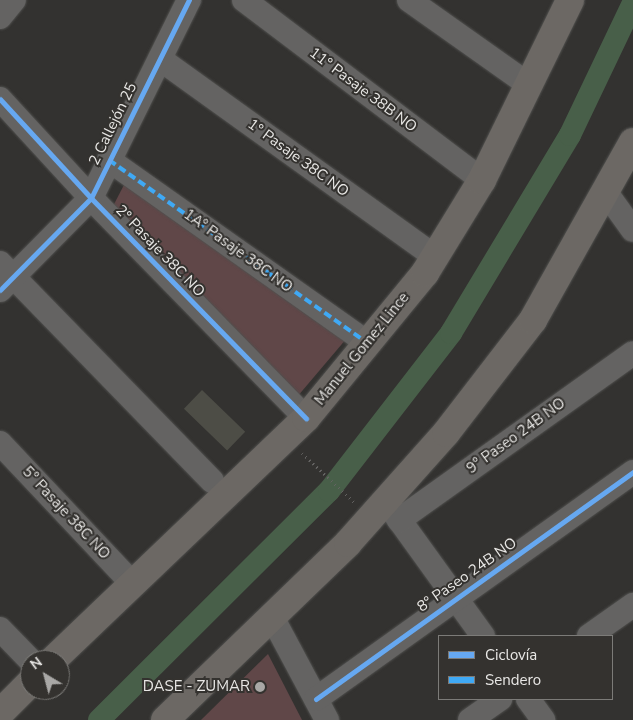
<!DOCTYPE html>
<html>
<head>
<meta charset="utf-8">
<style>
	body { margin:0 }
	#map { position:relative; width:633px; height:720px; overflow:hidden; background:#333230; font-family:"Nunito Sans",sans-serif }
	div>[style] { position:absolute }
	.green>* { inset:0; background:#604748 }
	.canal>* { height:22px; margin:-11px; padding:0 11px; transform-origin:11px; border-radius:11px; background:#485f49 }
	.building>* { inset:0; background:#4d4d46; transform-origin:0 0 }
	.path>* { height:3px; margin-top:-1.5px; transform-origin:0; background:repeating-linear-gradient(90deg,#646362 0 1px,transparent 0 5px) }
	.roads { filter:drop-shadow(0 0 1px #50504e) drop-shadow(0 0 1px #50504e) }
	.street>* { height:24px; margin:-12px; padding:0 12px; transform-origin:12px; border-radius:12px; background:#646362 }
	.secondary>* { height:28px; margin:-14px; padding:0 14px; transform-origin:14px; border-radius:14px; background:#6c6864 }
	.quiet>* { height:4px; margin-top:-2px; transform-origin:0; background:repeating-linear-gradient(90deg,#3fa9f5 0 8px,transparent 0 12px) }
	.cycleway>* { height:5px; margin:-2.5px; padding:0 2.5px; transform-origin:2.5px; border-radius:2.5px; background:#66a8f1 }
	.dots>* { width:14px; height:14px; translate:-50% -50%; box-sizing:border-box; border:2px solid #34322f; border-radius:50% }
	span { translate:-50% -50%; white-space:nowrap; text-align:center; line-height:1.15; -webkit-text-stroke:4px #34322f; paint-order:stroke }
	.street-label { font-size:15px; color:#e9e8e6 }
	.poi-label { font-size:15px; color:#e9e8e6 }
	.right { translate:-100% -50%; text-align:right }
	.legend { position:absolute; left:438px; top:635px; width:175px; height:65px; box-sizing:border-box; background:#34322f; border:1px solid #7c7b78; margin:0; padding:6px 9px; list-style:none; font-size:15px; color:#e9e8e6 }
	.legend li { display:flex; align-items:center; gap:10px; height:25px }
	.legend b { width:25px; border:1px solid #7c7b78 }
	.north { position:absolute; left:20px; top:650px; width:50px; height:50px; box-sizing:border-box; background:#34322f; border:1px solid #7c7b78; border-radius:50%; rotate:323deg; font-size:14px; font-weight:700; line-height:20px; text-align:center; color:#e9e8e6 }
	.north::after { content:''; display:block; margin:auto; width:18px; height:22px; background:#a9a8a6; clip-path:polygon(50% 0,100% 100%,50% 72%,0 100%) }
</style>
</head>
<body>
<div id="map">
	<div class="green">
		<div style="clip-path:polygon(126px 181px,347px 338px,297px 397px,110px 212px)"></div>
		<div style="clip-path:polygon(268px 654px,302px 720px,201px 720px)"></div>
	</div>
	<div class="canal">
		<div style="left:99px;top:720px;width:325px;rotate:-44.9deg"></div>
		<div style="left:329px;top:491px;width:200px;rotate:-52.3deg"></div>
		<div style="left:451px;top:333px;width:231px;rotate:-59deg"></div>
		<div style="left:570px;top:135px;width:146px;rotate:-64.5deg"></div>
	</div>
	<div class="building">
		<div style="left:202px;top:390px;width:60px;height:26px;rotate:44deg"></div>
	</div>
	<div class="path">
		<div style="left:302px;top:453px;width:71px;rotate:43.3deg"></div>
	</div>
	<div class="roads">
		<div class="street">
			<div style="left:244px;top:0;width:298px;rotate:37.1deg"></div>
			<div style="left:409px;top:0;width:147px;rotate:35.3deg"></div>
			<div style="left:0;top:17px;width:22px;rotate:-51deg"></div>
			<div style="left:160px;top:59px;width:340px;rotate:35.7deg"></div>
			<div style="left:0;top:99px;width:134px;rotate:47.4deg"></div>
			<div style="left:91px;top:198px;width:308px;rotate:45.7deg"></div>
			<div style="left:109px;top:160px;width:316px;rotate:35.3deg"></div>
			<div style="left:607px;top:194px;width:44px;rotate:54.2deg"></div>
			<div style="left:0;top:263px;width:304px;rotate:45.8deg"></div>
			<div style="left:0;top:290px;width:129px;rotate:-45.3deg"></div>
			<div style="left:91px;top:198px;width:221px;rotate:-63.7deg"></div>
			<div style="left:0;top:443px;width:192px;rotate:46.7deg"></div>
			<div style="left:390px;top:507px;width:159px;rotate:54.2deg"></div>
			<div style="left:399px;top:520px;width:287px;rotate:-35.5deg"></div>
			<div style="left:272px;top:617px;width:117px;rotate:61.9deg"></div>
			<div style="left:0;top:629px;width:43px;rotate:45.9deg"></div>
			<div style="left:589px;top:636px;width:54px;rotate:-35.2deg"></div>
			<div style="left:316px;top:699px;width:390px;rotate:-35.6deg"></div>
			<div style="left:528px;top:699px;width:26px;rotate:54deg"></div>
			<div style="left:470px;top:720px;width:37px;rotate:-35deg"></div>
		</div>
		<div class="secondary">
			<div style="left:53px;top:660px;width:350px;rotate:-43.7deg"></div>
			<div style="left:306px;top:418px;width:188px;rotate:-50.6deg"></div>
			<div style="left:425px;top:273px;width:109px;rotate:-58.5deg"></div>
			<div style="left:482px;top:180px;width:200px;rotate:-63.9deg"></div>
			<div style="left:0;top:713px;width:42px;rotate:-45deg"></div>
			<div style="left:165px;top:720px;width:255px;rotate:-44deg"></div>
			<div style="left:348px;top:543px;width:147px;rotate:-48.3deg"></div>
			<div style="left:446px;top:433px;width:143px;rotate:-52.4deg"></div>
			<div style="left:533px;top:320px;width:204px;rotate:-60.7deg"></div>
		</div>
	</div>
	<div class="quiet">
		<div style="left:109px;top:160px;width:316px;rotate:35.3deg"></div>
	</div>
	<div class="cycleway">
		<div style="left:0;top:99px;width:134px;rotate:47.4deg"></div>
		<div style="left:91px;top:198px;width:308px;rotate:45.7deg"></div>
		<div style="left:0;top:290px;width:129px;rotate:-45.3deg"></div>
		<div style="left:91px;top:198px;width:221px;rotate:-63.7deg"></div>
		<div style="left:316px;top:699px;width:390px;rotate:-35.6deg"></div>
	</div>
	<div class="dots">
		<div style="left:260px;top:687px;background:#a9a8a6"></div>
	</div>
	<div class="street-label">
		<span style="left:363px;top:90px;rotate:37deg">11° Pasaje 38B NO</span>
		<span style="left:113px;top:124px;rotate:-64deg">2 Callejón 25</span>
		<span style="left:298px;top:158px;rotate:36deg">1° Pasaje 38C NO</span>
		<span style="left:160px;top:251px;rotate:46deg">2° Pasaje 38C NO</span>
		<span style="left:238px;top:251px;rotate:36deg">1A° Pasaje 38C NO</span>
		<span style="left:362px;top:349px;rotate:-51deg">Manuel Gomez Lince</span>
		<span style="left:516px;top:436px;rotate:-36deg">9° Paseo 24B NO</span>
		<span style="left:66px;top:513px;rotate:47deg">5° Pasaje 38C NO</span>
		<span style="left:467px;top:575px;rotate:-35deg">8° Paseo 24B NO</span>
	</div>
	<div class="poi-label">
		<span class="right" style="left:250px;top:687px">DASE - ZUMAR</span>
	</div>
	<ul class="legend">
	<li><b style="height:6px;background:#66a8f1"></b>Ciclovía</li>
	<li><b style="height:6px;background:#3fa9f5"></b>Sendero</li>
	</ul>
	<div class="north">N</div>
</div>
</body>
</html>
